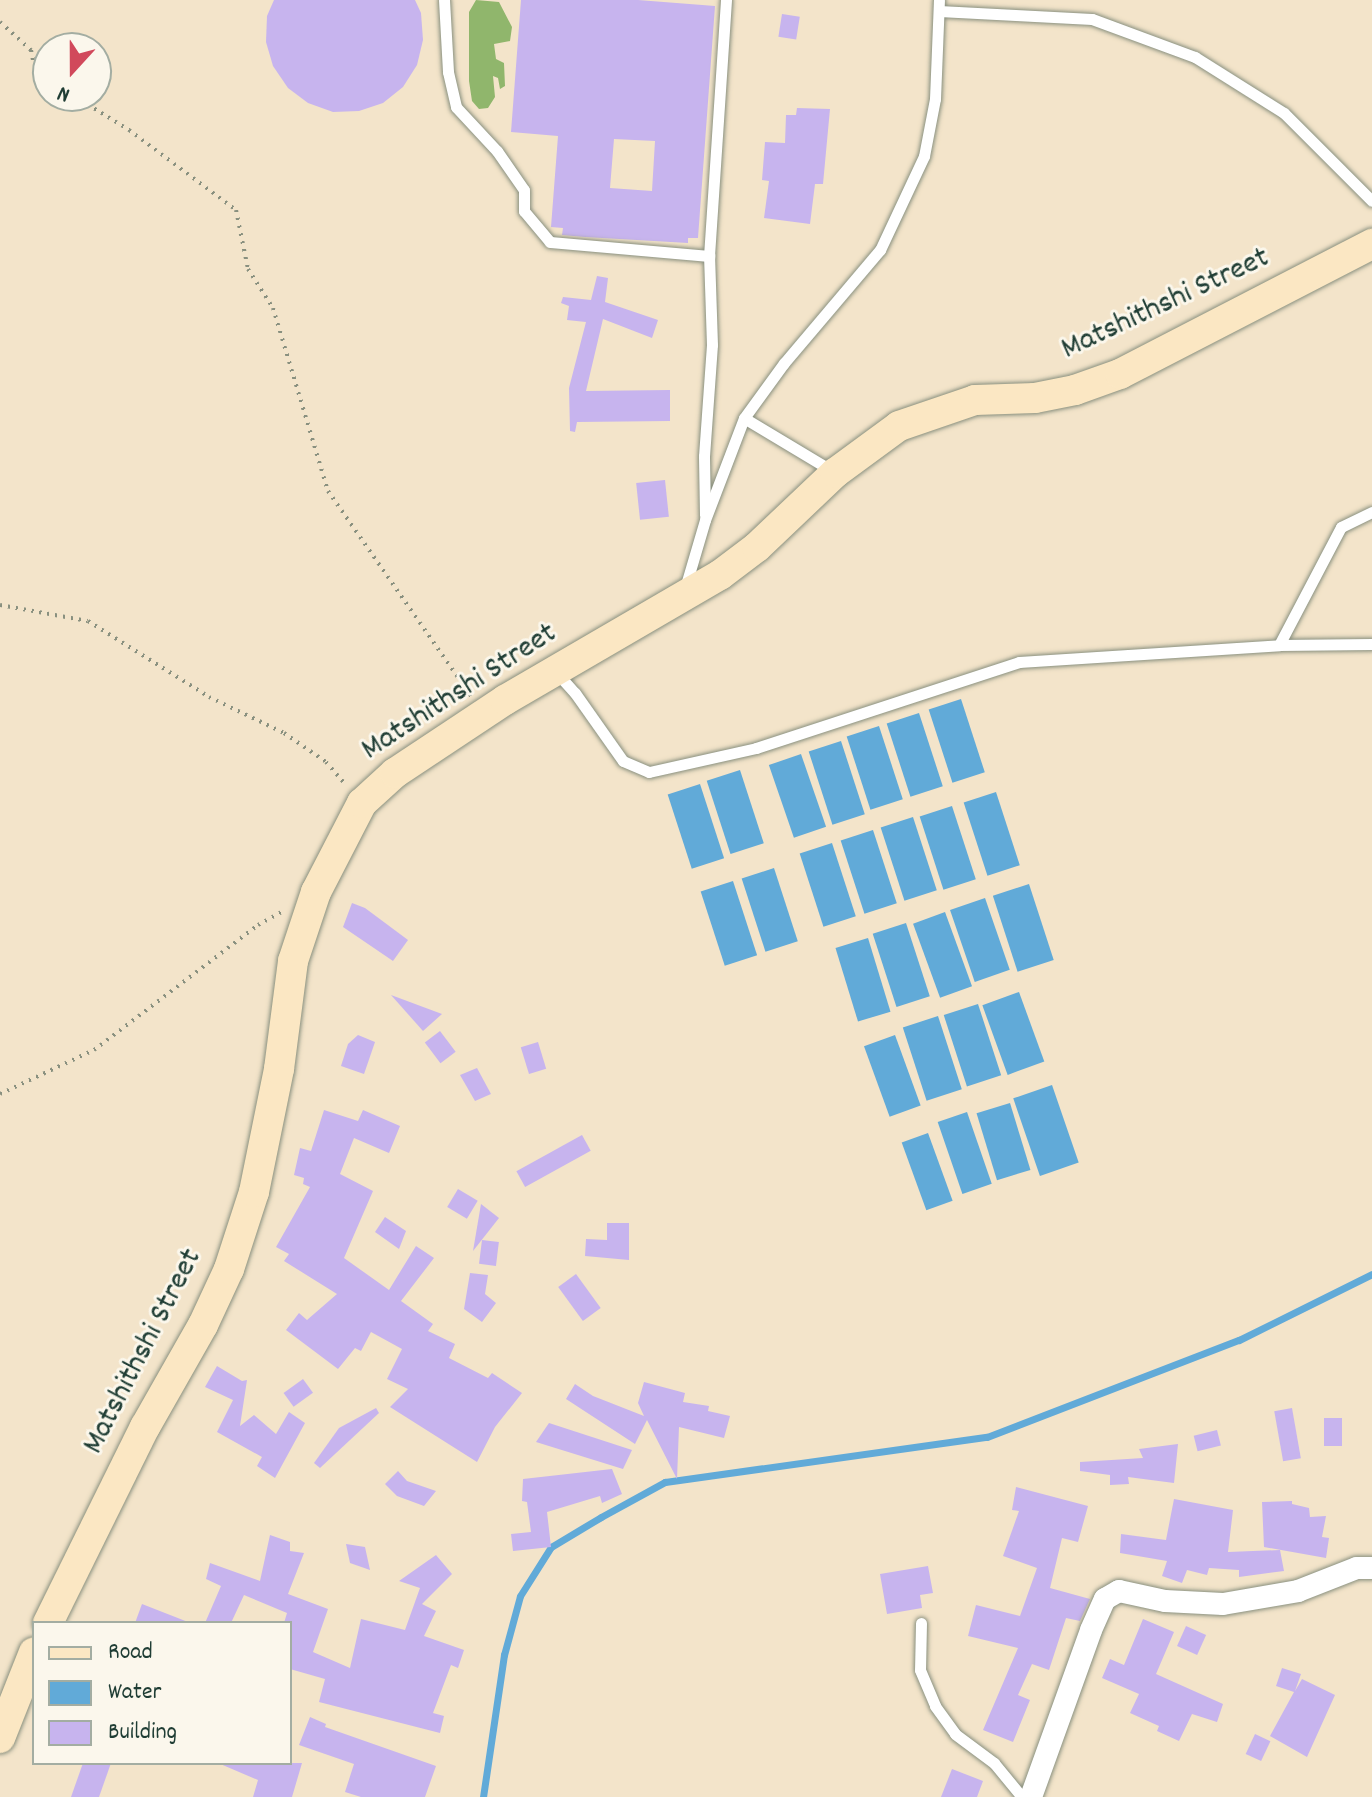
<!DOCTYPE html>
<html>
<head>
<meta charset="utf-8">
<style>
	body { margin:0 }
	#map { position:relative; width:1372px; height:1797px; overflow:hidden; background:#f3e4ca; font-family:Dekko,sans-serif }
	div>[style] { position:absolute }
	.forest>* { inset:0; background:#90b66c }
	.water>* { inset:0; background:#61aad8; transform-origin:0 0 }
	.stream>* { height:7px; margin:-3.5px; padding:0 3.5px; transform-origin:3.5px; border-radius:3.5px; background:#61aad8 }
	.building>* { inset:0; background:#c7b4ee; transform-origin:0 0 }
	.path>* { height:4px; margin-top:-2px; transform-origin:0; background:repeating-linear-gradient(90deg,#89907f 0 2px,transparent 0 8px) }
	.roads { filter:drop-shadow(0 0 2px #89907f) drop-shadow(0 0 2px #89907f) }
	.lane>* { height:11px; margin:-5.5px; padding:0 5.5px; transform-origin:5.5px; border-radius:5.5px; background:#fff }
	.street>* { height:22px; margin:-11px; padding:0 11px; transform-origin:11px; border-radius:11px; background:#fff }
	.secondary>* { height:30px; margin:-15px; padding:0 15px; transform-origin:15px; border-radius:15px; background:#fbe7c3 }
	span { translate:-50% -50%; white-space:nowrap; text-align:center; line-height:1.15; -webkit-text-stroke:6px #fbf7ec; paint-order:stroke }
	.street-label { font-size:32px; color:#1f3d34 }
	.legend { position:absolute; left:32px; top:1621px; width:260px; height:144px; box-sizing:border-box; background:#fbf7ec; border:2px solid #a3ada2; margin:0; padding:10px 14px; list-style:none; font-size:24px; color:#1f3d34 }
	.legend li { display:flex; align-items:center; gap:16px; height:40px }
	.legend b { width:40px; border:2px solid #a3ada2 }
	.north { position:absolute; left:32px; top:32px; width:80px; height:80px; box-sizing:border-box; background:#fbf7ec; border:2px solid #a3ada2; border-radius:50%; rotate:201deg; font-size:22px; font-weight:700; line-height:32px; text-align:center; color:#1f3d34 }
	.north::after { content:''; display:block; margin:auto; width:28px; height:36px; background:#d1495b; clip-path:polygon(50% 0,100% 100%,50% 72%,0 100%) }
</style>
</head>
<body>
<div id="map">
	<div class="forest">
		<div style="clip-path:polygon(476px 0,499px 2px,512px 27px,510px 41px,494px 44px,496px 59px,504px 63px,505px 86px,500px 89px,498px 78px,493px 76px,495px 97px,488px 108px,479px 109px,472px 101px,469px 81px,469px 12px)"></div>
	</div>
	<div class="water">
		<div style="left:961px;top:699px;width:77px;height:34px;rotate:72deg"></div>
		<div style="left:919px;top:713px;width:77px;height:34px;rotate:72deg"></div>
		<div style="left:879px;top:726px;width:77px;height:34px;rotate:72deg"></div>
		<div style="left:841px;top:741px;width:77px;height:34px;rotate:72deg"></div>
		<div style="left:801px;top:754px;width:77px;height:34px;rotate:71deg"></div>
		<div style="left:740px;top:770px;width:77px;height:35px;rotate:72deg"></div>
		<div style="left:700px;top:784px;width:78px;height:34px;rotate:72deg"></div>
		<div style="left:996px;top:792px;width:77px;height:34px;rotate:72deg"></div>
		<div style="left:952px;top:806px;width:77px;height:34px;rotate:72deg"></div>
		<div style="left:913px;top:817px;width:77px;height:34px;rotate:72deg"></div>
		<div style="left:873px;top:830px;width:77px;height:34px;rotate:72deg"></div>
		<div style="left:832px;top:843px;width:77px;height:34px;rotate:72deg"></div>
		<div style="left:774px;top:868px;width:77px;height:34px;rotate:72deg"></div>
		<div style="left:733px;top:881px;width:78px;height:34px;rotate:72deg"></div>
		<div style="left:1029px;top:884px;width:80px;height:38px;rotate:72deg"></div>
		<div style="left:985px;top:898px;width:76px;height:37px;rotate:71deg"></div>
		<div style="left:945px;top:912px;width:79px;height:34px;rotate:70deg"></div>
		<div style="left:906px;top:923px;width:77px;height:35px;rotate:72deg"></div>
		<div style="left:868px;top:938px;width:77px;height:34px;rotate:73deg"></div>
		<div style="left:1019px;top:992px;width:74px;height:39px;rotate:70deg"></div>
		<div style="left:978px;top:1004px;width:75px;height:36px;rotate:72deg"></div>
		<div style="left:938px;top:1016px;width:77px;height:37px;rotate:72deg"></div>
		<div style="left:895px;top:1035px;width:75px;height:33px;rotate:70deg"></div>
		<div style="left:1052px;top:1085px;width:82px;height:41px;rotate:71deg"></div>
		<div style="left:1010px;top:1103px;width:70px;height:35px;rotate:73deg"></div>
		<div style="left:967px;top:1112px;width:76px;height:31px;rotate:71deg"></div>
		<div style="left:928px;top:1133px;width:72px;height:28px;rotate:70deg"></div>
	</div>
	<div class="stream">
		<div style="left:483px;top:1797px;width:144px;rotate:-81.6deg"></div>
		<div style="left:504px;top:1655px;width:61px;rotate:-74.8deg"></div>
		<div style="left:520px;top:1596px;width:58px;rotate:-57.7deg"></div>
		<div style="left:551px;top:1547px;width:58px;rotate:-31deg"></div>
		<div style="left:601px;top:1517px;width:73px;rotate:-28.7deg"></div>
		<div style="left:665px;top:1482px;width:325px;rotate:-8deg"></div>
		<div style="left:987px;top:1437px;width:270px;rotate:-21.1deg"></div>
		<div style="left:1239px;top:1340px;width:148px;rotate:-26.4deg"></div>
	</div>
	<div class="building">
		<div style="clip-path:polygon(274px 0,415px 0,421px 13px,423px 40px,417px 65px,403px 87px,383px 103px,359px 111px,333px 112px,308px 103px,288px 88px,273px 66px,266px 42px,267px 16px)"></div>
		<div style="clip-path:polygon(evenodd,521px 0,638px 0,715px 6px,698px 238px,688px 238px,688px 243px,585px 237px,562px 235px,563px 228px,551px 227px,558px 136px,511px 132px,521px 0,614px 139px,655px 141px,652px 191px,610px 188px,614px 139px)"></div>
		<div style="left:782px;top:14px;width:18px;height:23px;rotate:9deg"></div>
		<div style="clip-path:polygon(797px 108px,830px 109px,823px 184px,815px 184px,810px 224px,764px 218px,769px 181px,762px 180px,765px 142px,785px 143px,786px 115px,796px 115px)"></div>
		<div style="clip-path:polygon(597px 276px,608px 278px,605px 302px,658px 320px,652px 338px,603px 319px,586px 391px,670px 390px,670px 421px,577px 422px,575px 432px,570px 431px,569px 388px,586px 322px,567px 320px,569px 306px,561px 303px,563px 297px,591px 300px)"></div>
		<div style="left:665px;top:480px;width:37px;height:29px;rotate:84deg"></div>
		<div style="clip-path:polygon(352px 903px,365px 908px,408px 940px,393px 961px,343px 927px)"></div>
		<div style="clip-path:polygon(391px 995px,442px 1014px,423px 1031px)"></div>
		<div style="left:440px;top:1031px;width:26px;height:19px;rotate:53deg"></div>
		<div style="clip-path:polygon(358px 1035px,375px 1042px,364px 1074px,341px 1066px,348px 1044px)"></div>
		<div style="left:538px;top:1042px;width:28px;height:18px;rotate:73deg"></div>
		<div style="clip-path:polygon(477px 1068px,491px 1094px,475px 1101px,460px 1075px)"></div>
		<div style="clip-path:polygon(324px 1110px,358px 1121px,363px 1110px,400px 1126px,389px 1153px,354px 1138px,340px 1174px,373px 1191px,344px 1258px,389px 1290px,416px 1246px,434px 1258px,401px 1301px,433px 1324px,428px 1331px,455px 1344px,449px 1358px,488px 1378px,492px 1373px,522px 1393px,495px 1427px,477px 1462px,390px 1407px,408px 1389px,387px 1379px,402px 1349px,371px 1332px,361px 1351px,355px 1348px,338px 1369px,286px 1330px,299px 1313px,307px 1320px,337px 1294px,284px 1261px,289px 1254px,276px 1247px,310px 1187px,303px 1184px,304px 1178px,294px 1175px,300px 1148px,311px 1151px)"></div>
		<div style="left:582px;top:1135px;width:18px;height:75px;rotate:61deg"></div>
		<div style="left:458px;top:1189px;width:23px;height:21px;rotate:31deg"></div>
		<div style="clip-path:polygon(481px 1204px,499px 1218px,473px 1251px)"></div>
		<div style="clip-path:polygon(385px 1217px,406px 1231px,399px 1249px,375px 1232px)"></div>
		<div style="clip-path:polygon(607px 1223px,629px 1223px,629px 1260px,585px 1256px,586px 1239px,607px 1240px)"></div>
		<div style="left:482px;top:1240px;width:17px;height:24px;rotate:7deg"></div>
		<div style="clip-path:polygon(470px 1273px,488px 1275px,485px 1294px,496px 1303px,482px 1322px,464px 1309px)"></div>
		<div style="left:576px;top:1274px;width:42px;height:22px;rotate:54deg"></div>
		<div style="clip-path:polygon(217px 1366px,242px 1381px,247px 1380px,240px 1426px,254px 1415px,276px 1434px,289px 1412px,305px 1423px,275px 1478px,257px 1466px,262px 1457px,217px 1432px,233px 1400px,205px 1387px)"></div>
		<div style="left:303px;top:1379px;width:17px;height:24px;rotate:54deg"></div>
		<div style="clip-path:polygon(644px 1382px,685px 1393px,683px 1402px,709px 1406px,708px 1411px,730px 1416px,724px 1438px,679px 1427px,677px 1479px,647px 1420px,635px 1444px,566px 1399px,575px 1384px,593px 1396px,644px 1416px,638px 1403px)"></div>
		<div style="clip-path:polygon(376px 1408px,379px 1413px,320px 1468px,314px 1463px,339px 1428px)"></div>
		<div style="left:1292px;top:1408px;width:51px;height:18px;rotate:80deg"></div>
		<div style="left:1324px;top:1418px;width:18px;height:28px"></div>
		<div style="clip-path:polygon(549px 1423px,632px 1450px,623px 1469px,536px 1442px)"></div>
		<div style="left:1217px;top:1430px;width:16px;height:24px;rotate:76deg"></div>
		<div style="clip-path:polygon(1178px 1444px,1174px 1483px,1128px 1477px,1129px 1484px,1110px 1485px,1110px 1475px,1080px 1471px,1080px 1462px,1143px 1458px,1139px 1449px)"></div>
		<div style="clip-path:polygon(612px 1469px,622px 1494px,602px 1503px,600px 1496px,547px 1512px,551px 1547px,513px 1551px,511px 1534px,531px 1532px,527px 1502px,522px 1501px,523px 1479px)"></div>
		<div style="clip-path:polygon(398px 1471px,407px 1481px,436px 1491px,424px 1506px,397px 1496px,385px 1484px)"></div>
		<div style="clip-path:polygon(1016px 1487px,1088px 1506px,1078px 1542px,1062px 1538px,1050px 1588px,1090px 1599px,1080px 1621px,1066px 1618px,1049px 1670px,1032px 1664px,1018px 1695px,1030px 1700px,1013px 1742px,983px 1730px,1018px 1648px,968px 1636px,976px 1605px,1020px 1616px,1037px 1568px,1003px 1556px,1019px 1511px,1012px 1510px)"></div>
		<div style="clip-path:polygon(1174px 1499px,1233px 1510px,1228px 1552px,1280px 1550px,1284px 1571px,1239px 1577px,1239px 1570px,1209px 1568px,1207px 1575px,1187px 1570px,1182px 1583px,1162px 1576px,1167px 1561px,1120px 1553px,1121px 1534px,1166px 1540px)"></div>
		<div style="clip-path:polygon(1292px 1501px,1292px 1504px,1309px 1508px,1310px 1517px,1326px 1516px,1322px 1537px,1329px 1538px,1326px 1558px,1264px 1547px,1262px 1502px)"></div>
		<div style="clip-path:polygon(270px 1535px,290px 1542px,290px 1551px,304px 1553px,288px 1594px,328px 1609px,313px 1652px,350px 1668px,361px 1619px,405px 1630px,420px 1588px,399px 1581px,436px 1555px,452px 1574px,422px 1604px,436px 1611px,424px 1636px,464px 1650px,458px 1668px,451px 1665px,433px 1713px,444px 1716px,440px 1733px,319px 1702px,325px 1679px,290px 1669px,290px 1623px,284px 1623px,287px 1613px,244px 1595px,231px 1623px,205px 1623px,221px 1586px,206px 1579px,210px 1563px,260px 1581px)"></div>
		<div style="clip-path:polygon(346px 1544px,365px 1547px,370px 1570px,350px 1563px)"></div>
		<div style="clip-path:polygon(928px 1566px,933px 1593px,920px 1595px,922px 1608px,887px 1614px,880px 1574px)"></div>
		<div style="clip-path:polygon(142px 1604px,188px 1622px,188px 1623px,135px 1623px)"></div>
		<div style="clip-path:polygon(1143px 1619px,1174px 1632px,1156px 1674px,1223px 1704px,1217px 1722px,1192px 1714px,1179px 1741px,1157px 1731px,1159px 1726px,1130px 1713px,1139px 1694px,1102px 1678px,1110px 1659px,1124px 1665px)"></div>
		<div style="left:1186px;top:1626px;width:22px;height:22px;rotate:24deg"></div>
		<div style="clip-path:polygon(1282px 1668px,1301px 1674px,1295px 1691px,1302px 1679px,1335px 1695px,1307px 1757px,1270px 1736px,1294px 1692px,1276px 1686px)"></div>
		<div style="clip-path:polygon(310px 1717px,326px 1724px,325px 1727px,436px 1766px,425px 1797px,361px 1797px,345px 1792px,354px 1764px,299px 1745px)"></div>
		<div style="left:1255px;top:1734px;width:17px;height:22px;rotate:25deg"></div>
		<div style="clip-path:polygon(83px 1763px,111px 1763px,99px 1797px,71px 1797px)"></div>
		<div style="clip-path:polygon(218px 1763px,302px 1763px,292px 1797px,253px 1797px,258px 1780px)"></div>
		<div style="clip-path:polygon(952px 1769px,983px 1781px,977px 1797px,941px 1797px)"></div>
	</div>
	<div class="path">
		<div style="left:0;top:22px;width:42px;rotate:42.1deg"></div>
		<div style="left:31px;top:50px;width:16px;rotate:79deg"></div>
		<div style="left:34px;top:66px;width:19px;rotate:43deg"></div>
		<div style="left:74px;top:96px;width:65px;rotate:31.7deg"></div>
		<div style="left:129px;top:130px;width:134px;rotate:36.8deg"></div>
		<div style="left:236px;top:210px;width:60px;rotate:78.5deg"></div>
		<div style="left:248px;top:269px;width:46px;rotate:57.3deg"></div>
		<div style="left:273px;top:308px;width:191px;rotate:73.3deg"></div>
		<div style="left:328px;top:491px;width:250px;rotate:55.1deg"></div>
		<div style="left:0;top:605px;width:89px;rotate:10.3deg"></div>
		<div style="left:88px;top:621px;width:143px;rotate:32.1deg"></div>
		<div style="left:209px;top:697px;width:83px;rotate:25.6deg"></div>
		<div style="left:284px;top:733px;width:51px;rotate:34.6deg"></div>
		<div style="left:326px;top:762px;width:30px;rotate:49deg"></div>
		<div style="left:0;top:1094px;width:104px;rotate:-25.1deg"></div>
		<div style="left:94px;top:1050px;width:206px;rotate:-37.3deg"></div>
		<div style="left:258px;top:925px;width:29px;rotate:-29deg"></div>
	</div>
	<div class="roads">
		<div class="lane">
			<div style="left:444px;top:0;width:72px;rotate:86.8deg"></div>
			<div style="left:448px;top:72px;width:36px;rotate:77deg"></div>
			<div style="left:456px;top:107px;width:60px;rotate:47deg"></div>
			<div style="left:497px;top:151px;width:47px;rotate:55.3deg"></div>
			<div style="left:524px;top:190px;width:21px;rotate:90deg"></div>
			<div style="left:524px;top:211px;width:40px;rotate:50deg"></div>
			<div style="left:550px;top:242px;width:160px;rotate:5deg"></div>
			<div style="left:939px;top:11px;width:153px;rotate:3deg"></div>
			<div style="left:1092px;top:19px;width:110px;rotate:20.3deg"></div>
			<div style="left:1195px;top:57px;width:105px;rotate:32.2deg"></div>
			<div style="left:1284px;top:113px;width:124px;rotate:45deg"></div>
			<div style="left:744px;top:418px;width:105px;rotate:31deg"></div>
			<div style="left:705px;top:515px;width:59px;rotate:-91deg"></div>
			<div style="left:704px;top:456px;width:111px;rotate:-85.9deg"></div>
			<div style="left:712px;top:345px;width:89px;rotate:-91.9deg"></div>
			<div style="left:709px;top:256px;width:257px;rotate:-86.2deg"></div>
			<div style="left:685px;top:588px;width:71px;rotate:-73.6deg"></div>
			<div style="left:705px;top:520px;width:109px;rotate:-69.1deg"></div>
			<div style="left:744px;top:418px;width:68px;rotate:-54deg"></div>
			<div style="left:784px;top:363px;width:148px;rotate:-49.7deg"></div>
			<div style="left:880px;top:250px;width:104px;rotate:-64.9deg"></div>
			<div style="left:924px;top:156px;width:58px;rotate:-79.1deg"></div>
			<div style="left:935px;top:99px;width:99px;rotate:-87.7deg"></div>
			<div style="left:1279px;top:645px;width:133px;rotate:-62.3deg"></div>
			<div style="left:1341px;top:527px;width:34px;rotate:-26deg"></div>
			<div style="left:556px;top:672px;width:28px;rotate:48deg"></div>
			<div style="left:575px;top:693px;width:83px;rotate:54.8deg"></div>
			<div style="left:623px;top:761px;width:28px;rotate:23deg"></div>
			<div style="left:649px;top:772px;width:110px;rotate:-12.6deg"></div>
			<div style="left:756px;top:748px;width:277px;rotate:-18.1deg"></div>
			<div style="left:1019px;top:662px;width:261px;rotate:-3.7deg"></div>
			<div style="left:1279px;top:645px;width:93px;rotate:-0.6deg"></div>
			<div style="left:921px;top:1623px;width:47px;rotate:91.2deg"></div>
			<div style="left:920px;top:1670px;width:39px;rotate:67deg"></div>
			<div style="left:935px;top:1706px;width:34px;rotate:54deg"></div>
			<div style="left:955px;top:1734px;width:49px;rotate:36.6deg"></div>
			<div style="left:994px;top:1763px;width:44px;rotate:50.5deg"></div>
		</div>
		<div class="street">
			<div style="left:1031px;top:1797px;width:177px;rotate:-70.2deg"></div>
			<div style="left:1091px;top:1630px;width:34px;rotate:-66deg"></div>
			<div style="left:1105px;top:1599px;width:16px;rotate:-30deg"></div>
			<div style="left:1119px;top:1591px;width:47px;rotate:12.3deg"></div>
			<div style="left:1165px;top:1601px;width:58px;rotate:3deg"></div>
			<div style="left:1223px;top:1604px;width:76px;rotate:-9.8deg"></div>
			<div style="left:1298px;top:1591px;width:63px;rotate:-21.3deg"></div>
			<div style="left:1357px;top:1568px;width:15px"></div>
		</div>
		<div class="secondary">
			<div style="left:48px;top:1623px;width:219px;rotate:-63.7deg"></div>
			<div style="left:145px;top:1427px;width:117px;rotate:-60.4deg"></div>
			<div style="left:203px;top:1325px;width:62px;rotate:-65.1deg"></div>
			<div style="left:229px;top:1269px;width:81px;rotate:-72deg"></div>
			<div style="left:254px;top:1192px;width:126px;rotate:-78.5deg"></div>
			<div style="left:279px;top:1069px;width:109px;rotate:-82.6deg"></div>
			<div style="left:293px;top:961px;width:73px;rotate:-71.6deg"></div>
			<div style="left:316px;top:892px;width:100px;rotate:-62.7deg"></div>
			<div style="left:362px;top:803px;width:45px;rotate:-42.3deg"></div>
			<div style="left:395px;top:773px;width:132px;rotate:-33.6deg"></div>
			<div style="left:505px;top:700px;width:249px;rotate:-30.2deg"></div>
			<div style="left:720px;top:575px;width:46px;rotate:-37.1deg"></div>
			<div style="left:757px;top:547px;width:108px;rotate:-43.5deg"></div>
			<div style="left:835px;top:473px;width:79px;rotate:-36.3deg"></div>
			<div style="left:899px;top:426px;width:80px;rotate:-18.9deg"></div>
			<div style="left:975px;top:400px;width:60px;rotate:-1.9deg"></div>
			<div style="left:1035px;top:398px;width:41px;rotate:-11.3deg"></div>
			<div style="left:1075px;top:390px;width:48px;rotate:-19.6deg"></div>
			<div style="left:1120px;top:374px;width:284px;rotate:-27.3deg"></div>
			<div style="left:0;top:1738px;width:92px;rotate:-68.4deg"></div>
		</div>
	</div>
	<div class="street-label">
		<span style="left:1166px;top:305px;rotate:-25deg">Matshithshi Street</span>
		<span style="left:460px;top:693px;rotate:-33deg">Matshithshi Street</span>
		<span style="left:144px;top:1352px;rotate:-63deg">Matshithshi Street</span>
	</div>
	<ul class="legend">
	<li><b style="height:10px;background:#fbe7c3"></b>Road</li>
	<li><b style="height:22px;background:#61aad8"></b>Water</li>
	<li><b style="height:22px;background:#c7b4ee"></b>Building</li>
	</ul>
	<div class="north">N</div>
</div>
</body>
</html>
